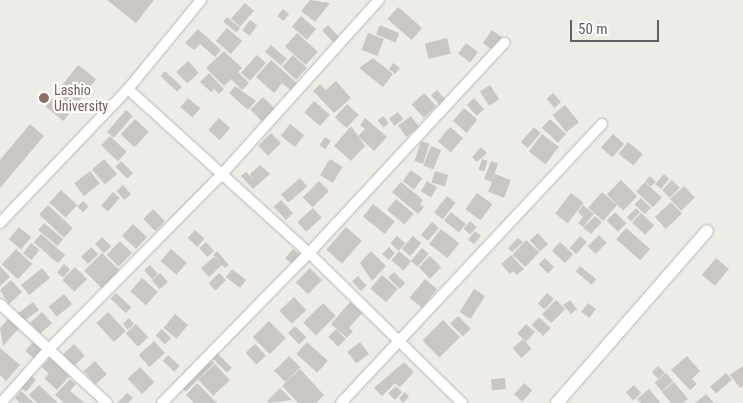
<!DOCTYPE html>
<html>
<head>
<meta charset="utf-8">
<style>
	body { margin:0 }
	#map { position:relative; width:743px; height:403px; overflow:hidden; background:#eeece6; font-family:"Roboto Condensed",sans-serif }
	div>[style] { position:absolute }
	.building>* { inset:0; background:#cac7c2; transform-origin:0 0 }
	.roads { filter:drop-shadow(0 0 1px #b3b6b9) drop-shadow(0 0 1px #b3b6b9) }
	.minor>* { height:10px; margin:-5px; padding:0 5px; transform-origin:5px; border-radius:5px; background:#fff }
	.tertiary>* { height:12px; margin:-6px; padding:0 6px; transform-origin:6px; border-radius:6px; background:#fff }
	.dots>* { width:14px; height:14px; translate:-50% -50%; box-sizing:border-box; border:2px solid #fff; border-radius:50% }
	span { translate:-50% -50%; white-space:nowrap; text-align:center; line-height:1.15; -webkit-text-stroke:4.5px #fff; paint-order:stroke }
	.education-label { font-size:14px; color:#785e54 }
	.left { translate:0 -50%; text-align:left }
	.scale { position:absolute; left:570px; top:20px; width:89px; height:22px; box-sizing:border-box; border:2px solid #5d6165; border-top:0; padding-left:6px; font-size:15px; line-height:18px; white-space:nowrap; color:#5d6165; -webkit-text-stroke:4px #fff; paint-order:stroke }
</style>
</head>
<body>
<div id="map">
	<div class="building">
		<div style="clip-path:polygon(107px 0,154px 0,136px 23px)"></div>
		<div style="clip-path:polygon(310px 0,330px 3px,315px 22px,301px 11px)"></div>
		<div style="left:245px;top:3px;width:12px;height:21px;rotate:42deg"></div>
		<div style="left:398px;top:7px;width:32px;height:16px;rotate:41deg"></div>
		<div style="left:283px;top:9px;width:8px;height:9px;rotate:40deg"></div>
		<div style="left:301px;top:16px;width:20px;height:14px;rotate:41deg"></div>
		<div style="left:227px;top:17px;width:17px;height:6px;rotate:40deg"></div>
		<div style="left:250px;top:20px;width:9px;height:13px;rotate:36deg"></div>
		<div style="left:328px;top:25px;width:18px;height:8px;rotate:47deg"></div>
		<div style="left:380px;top:25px;width:21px;height:10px;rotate:23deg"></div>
		<div style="left:227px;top:28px;width:20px;height:17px;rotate:41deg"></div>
		<div style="clip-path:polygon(198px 29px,221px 50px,215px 57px,200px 44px,194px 50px,185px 43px)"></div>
		<div style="left:492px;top:30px;width:12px;height:16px;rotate:35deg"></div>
		<div style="left:297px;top:33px;width:28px;height:18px;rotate:42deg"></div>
		<div style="left:368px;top:33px;width:17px;height:18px;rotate:21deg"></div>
		<div style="left:447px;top:38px;width:16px;height:23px;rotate:76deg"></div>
		<div style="left:466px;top:43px;width:15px;height:13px;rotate:37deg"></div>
		<div style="left:271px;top:45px;width:21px;height:9px;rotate:41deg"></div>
		<div style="clip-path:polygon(224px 51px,242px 68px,238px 72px,249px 83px,242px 90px,231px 79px,224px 86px,206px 68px)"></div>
		<div style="left:257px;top:55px;width:12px;height:24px;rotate:42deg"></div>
		<div style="left:293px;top:55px;width:19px;height:16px;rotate:43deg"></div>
		<div style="clip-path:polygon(373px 58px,393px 74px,383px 87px,359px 68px)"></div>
		<div style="clip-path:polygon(271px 60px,298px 84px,292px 91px,282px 83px,274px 93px,256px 77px)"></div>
		<div style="left:188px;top:61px;width:16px;height:16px;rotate:47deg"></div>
		<div style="clip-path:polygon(393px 63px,400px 68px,395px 74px,389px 69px)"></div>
		<div style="left:78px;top:65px;width:23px;height:53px;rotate:38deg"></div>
		<div style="left:165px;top:71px;width:23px;height:7px;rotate:43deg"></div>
		<div style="clip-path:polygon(209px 73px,224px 89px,219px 94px,214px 89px,211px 92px,200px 82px)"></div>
		<div style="clip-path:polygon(336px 81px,351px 98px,334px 113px,313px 91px,320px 84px,326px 90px)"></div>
		<div style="left:490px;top:85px;width:17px;height:12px;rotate:57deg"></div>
		<div style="clip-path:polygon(235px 86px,256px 101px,248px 110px,229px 93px)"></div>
		<div style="left:437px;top:90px;width:12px;height:8px;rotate:48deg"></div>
		<div style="left:424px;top:93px;width:18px;height:17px;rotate:47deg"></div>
		<div style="left:553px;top:93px;width:12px;height:9px;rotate:48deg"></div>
		<div style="left:263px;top:97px;width:18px;height:18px;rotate:45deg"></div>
		<div style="left:188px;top:98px;width:16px;height:12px;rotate:40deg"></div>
		<div style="left:474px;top:98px;width:15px;height:10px;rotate:48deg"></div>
		<div style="left:314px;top:101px;width:21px;height:15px;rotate:41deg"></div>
		<div style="left:347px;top:104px;width:16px;height:18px;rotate:43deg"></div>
		<div style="left:565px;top:105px;width:22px;height:16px;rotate:51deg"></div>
		<div style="left:464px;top:108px;width:18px;height:17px;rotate:41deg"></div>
		<div style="left:126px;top:110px;width:9px;height:29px;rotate:41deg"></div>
		<div style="left:398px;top:112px;width:9px;height:11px;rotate:54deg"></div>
		<div style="left:383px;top:116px;width:9px;height:7px;rotate:49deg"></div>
		<div style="left:411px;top:116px;width:14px;height:16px;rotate:54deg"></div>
		<div style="left:219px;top:118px;width:15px;height:16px;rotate:42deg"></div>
		<div style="clip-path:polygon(365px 118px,387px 137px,374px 151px,358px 136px,365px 129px,360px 125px)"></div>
		<div style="left:135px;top:119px;width:19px;height:21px;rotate:43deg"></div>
		<div style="left:550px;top:119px;width:22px;height:12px;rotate:43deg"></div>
		<div style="clip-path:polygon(30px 124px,44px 136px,0 188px,0 160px)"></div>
		<div style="left:290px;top:124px;width:18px;height:15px;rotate:38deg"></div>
		<div style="clip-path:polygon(351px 126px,365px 146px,351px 161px,334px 146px)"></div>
		<div style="left:450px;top:127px;width:17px;height:19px;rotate:40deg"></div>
		<div style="left:534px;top:127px;width:9px;height:20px;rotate:41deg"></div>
		<div style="left:271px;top:133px;width:14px;height:18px;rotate:45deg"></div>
		<div style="left:542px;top:134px;width:21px;height:22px;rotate:37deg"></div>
		<div style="left:613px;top:134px;width:15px;height:18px;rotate:42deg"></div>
		<div style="left:110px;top:136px;width:23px;height:13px;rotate:43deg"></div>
		<div style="left:325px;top:137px;width:7px;height:10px;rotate:34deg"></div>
		<div style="left:421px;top:141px;width:9px;height:21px;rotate:18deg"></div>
		<div style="left:628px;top:142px;width:19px;height:15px;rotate:39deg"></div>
		<div style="left:431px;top:146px;width:11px;height:21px;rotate:22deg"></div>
		<div style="clip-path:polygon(481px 147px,487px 153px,477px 162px,472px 157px)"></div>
		<div style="left:104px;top:159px;width:20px;height:16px;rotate:49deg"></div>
		<div style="left:330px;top:159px;width:15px;height:19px;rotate:32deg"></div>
		<div style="left:482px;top:159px;width:6px;height:11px;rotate:18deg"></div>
		<div style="left:121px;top:161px;width:17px;height:8px;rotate:45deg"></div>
		<div style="clip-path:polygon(491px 161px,498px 163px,492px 182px,484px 179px)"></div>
		<div style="clip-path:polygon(260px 165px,270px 174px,253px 189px,241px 176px,246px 172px,253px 179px,250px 174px)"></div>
		<div style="left:411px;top:170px;width:14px;height:14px;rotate:36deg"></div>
		<div style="left:90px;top:171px;width:16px;height:20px;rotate:52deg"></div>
		<div style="left:435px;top:171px;width:14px;height:12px;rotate:17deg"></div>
		<div style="left:495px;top:174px;width:17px;height:19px;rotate:21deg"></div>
		<div style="clip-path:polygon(664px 174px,669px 179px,661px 189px,655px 184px)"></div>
		<div style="left:650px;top:176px;width:8px;height:7px;rotate:45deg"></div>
		<div style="left:300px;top:178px;width:11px;height:25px;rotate:49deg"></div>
		<div style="left:621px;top:180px;width:23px;height:20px;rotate:45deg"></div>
		<div style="left:672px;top:180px;width:11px;height:14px;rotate:45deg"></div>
		<div style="left:319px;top:181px;width:14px;height:23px;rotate:45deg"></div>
		<div style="left:427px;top:181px;width:12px;height:12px;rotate:31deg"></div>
		<div style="clip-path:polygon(401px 182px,423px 200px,420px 204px,424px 207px,418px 214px,392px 192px)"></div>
		<div style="left:645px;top:182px;width:23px;height:13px;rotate:43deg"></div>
		<div style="left:123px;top:185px;width:12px;height:9px;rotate:48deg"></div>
		<div style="left:684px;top:186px;width:16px;height:19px;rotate:47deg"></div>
		<div style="left:61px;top:190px;width:22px;height:17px;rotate:43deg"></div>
		<div style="left:113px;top:192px;width:9px;height:18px;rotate:41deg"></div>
		<div style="left:602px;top:192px;width:20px;height:21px;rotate:41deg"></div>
		<div style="left:477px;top:193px;width:19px;height:20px;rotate:36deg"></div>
		<div style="left:571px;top:193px;width:16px;height:26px;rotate:38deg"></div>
		<div style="left:447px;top:196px;width:11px;height:21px;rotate:38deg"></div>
		<div style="left:641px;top:198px;width:14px;height:9px;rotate:45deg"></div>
		<div style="left:396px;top:199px;width:23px;height:14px;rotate:40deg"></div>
		<div style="left:281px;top:200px;width:18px;height:10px;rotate:47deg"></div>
		<div style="left:83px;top:201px;width:8px;height:8px;rotate:45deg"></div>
		<div style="left:671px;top:202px;width:16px;height:22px;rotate:47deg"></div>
		<div style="left:373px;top:204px;width:28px;height:16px;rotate:39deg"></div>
		<div style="left:48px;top:205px;width:34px;height:13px;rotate:43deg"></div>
		<div style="clip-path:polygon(583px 205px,594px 214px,583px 227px,578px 223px,583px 217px,578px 212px)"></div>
		<div style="left:313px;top:208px;width:13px;height:21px;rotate:48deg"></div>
		<div style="left:636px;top:208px;width:6px;height:13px;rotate:45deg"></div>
		<div style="left:153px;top:209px;width:17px;height:14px;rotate:45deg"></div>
		<div style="left:451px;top:212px;width:19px;height:11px;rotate:39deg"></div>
		<div style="left:615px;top:212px;width:16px;height:12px;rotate:45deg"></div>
		<div style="left:641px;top:213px;width:18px;height:13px;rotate:43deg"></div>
		<div style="clip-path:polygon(595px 216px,602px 222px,591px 234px,583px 228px)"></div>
		<div style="left:470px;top:221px;width:9px;height:10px;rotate:41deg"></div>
		<div style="left:432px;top:222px;width:9px;height:17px;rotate:41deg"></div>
		<div style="left:44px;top:223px;width:25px;height:9px;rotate:40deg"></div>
		<div style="left:133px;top:224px;width:19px;height:16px;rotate:43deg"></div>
		<div style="left:19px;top:227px;width:16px;height:16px;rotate:40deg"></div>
		<div style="left:346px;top:227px;width:21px;height:30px;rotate:41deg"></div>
		<div style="left:626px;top:228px;width:32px;height:15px;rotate:41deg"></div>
		<div style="left:441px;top:229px;width:23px;height:19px;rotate:38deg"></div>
		<div style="left:195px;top:230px;width:13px;height:11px;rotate:42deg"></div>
		<div style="clip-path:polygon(475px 231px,481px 236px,474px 244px,468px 240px)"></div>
		<div style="left:538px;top:233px;width:15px;height:11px;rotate:48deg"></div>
		<div style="left:41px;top:234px;width:32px;height:11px;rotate:41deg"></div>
		<div style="left:599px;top:235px;width:11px;height:16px;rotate:45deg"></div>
		<div style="left:397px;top:236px;width:11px;height:10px;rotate:41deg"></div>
		<div style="left:413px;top:236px;width:11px;height:17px;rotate:41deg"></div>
		<div style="left:580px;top:236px;width:9px;height:16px;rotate:41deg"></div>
		<div style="left:102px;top:237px;width:13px;height:10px;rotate:45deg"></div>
		<div style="clip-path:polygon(518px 238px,523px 242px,512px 252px,508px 248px)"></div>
		<div style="left:526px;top:240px;width:18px;height:20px;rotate:43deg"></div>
		<div style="left:120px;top:241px;width:17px;height:19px;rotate:45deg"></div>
		<div style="left:206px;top:242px;width:12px;height:9px;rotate:48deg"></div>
		<div style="left:560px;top:242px;width:18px;height:12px;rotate:43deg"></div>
		<div style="left:31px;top:243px;width:11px;height:13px;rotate:38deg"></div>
		<div style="left:91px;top:247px;width:10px;height:14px;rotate:45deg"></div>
		<div style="clip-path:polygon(389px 247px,395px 253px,389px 260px,382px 254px)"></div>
		<div style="left:422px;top:248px;width:9px;height:17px;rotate:41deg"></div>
		<div style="left:16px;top:249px;width:22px;height:21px;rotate:43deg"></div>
		<div style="left:171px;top:249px;width:21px;height:16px;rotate:41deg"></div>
		<div style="left:293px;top:249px;width:11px;height:12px;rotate:41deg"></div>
		<div style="clip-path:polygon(217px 251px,229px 265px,225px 268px,222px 265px,209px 277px,201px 268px,214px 257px,221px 263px,213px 255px)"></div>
		<div style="clip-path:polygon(371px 251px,386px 266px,372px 281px,360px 263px)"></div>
		<div style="left:399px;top:251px;width:16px;height:12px;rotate:40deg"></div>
		<div style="left:102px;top:253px;width:28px;height:25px;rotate:45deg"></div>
		<div style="clip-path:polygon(511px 255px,524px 269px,517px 275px,513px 271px,510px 274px,501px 264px)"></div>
		<div style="left:430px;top:256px;width:16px;height:16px;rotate:45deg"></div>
		<div style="left:545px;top:258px;width:13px;height:9px;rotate:45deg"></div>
		<div style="left:716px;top:258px;width:17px;height:22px;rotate:40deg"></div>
		<div style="left:64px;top:264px;width:8px;height:11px;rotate:40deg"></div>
		<div style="left:150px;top:265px;width:12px;height:8px;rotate:48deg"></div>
		<div style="clip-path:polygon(0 266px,10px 277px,0 286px)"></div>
		<div style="left:580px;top:266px;width:21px;height:7px;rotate:39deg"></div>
		<div style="left:75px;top:267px;width:17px;height:18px;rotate:45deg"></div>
		<div style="left:42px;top:268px;width:13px;height:27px;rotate:51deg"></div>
		<div style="left:310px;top:268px;width:17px;height:20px;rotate:45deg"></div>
		<div style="left:232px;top:269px;width:18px;height:10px;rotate:38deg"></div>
		<div style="left:394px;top:272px;width:16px;height:8px;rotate:45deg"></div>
		<div style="left:160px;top:273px;width:12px;height:11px;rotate:48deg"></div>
		<div style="left:219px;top:273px;width:10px;height:15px;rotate:45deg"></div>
		<div style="left:382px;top:275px;width:21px;height:18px;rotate:41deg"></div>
		<div style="left:358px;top:276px;width:13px;height:8px;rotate:48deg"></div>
		<div style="left:142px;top:278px;width:21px;height:18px;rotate:41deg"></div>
		<div style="left:425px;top:279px;width:16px;height:24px;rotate:40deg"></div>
		<div style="clip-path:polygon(11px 280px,22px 292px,9px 304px,0 290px)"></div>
		<div style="left:474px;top:289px;width:13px;height:27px;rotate:32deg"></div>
		<div style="left:116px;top:293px;width:21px;height:8px;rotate:43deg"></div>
		<div style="left:547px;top:293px;width:9px;height:14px;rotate:41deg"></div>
		<div style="left:64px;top:294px;width:13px;height:20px;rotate:51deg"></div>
		<div style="left:294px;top:297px;width:18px;height:20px;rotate:47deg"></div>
		<div style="left:556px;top:300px;width:13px;height:20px;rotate:45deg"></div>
		<div style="clip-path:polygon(570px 300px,577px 309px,571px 314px,563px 305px)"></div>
		<div style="left:33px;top:302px;width:10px;height:20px;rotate:53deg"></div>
		<div style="clip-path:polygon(350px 302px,362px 313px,349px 328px,353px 331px,347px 338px,331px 324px)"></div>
		<div style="left:323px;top:303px;width:18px;height:28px;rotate:45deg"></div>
		<div style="left:588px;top:303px;width:10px;height:11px;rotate:37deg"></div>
		<div style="left:42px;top:312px;width:15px;height:16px;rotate:48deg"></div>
		<div style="left:108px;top:312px;width:26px;height:16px;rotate:47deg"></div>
		<div style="left:175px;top:314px;width:17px;height:18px;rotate:40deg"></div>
		<div style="left:458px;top:316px;width:18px;height:11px;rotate:45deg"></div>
		<div style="clip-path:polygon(10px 317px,20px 327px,3px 346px,0 328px)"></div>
		<div style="left:539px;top:317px;width:16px;height:11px;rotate:43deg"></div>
		<div style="clip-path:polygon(129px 318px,134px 324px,128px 330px,123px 324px)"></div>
		<div style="left:443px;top:320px;width:24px;height:29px;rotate:45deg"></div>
		<div style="left:269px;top:321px;width:24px;height:23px;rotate:45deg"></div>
		<div style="left:136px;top:324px;width:18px;height:14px;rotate:47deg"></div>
		<div style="left:526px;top:324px;width:12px;height:13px;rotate:42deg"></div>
		<div style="left:295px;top:326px;width:16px;height:10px;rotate:45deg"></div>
		<div style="left:162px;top:329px;width:13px;height:9px;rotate:45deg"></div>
		<div style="left:336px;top:329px;width:14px;height:11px;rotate:45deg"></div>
		<div style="left:523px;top:339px;width:13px;height:14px;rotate:48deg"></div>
		<div style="left:34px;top:341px;width:15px;height:13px;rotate:42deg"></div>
		<div style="left:154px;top:341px;width:16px;height:21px;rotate:47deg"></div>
		<div style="left:307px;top:342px;width:28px;height:16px;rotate:42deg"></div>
		<div style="left:360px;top:342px;width:15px;height:16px;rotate:53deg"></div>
		<div style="left:74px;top:344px;width:16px;height:15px;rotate:47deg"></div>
		<div style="left:255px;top:344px;width:16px;height:13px;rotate:47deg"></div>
		<div style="clip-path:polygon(0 348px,20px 365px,6px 381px,0 375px)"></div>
		<div style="left:217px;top:353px;width:21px;height:7px;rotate:45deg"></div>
		<div style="left:168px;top:355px;width:16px;height:8px;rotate:43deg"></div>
		<div style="left:289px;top:356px;width:16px;height:21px;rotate:45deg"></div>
		<div style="clip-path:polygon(687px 356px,700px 371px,692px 379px,697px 384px,690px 390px,671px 370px)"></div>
		<div style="clip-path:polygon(50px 358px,70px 376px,57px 390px,44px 378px,49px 374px,42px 367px)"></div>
		<div style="left:210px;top:359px;width:6px;height:40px;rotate:45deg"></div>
		<div style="left:95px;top:361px;width:18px;height:15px;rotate:49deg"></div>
		<div style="clip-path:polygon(404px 362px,414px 372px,400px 387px,395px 383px,382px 396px,374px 388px)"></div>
		<div style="left:215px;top:364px;width:22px;height:23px;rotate:47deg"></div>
		<div style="clip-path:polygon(658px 366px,665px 373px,658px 379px,652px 372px)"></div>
		<div style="clip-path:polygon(743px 366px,743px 386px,740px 388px,730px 375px)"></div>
		<div style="left:140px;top:367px;width:21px;height:17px;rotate:47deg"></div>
		<div style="clip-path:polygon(300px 369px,324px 395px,316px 403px,298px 403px,282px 386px)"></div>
		<div style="left:666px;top:373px;width:11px;height:15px;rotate:49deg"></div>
		<div style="left:726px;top:373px;width:9px;height:21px;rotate:49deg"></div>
		<div style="clip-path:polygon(31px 376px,36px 380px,26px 392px,20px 387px)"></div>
		<div style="left:505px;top:378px;width:11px;height:14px;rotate:85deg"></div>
		<div style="clip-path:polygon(70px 379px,76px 384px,70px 391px,85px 403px,64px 403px,55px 395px)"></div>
		<div style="clip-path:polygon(674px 382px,688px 399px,683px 403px,671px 403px,662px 392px)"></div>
		<div style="clip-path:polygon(197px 383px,217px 403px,194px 403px,186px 395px)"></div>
		<div style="left:524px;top:383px;width:11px;height:15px;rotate:41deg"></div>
		<div style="clip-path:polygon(39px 385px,58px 403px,37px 403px,29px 395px)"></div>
		<div style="left:634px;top:385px;width:11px;height:11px;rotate:49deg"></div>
		<div style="clip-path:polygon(396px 386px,402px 392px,395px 400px,388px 393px)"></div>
		<div style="clip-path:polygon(280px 388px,292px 400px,269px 403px,267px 401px)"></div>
		<div style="clip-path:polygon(649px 389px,660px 402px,659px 403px,641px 403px,637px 399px)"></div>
		<div style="clip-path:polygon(21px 391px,34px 403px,20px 403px,15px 398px)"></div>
		<div style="clip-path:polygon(405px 392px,409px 397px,403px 403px,399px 398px)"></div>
		<div style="clip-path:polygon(127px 393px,133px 398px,128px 403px,117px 403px)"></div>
		<div style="clip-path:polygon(706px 394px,714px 403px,695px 403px)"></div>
	</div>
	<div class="roads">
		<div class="minor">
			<div style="left:128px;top:89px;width:115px;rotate:-50.6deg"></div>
			<div style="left:0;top:223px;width:185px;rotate:-46.3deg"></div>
			<div style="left:128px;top:89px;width:244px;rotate:42.2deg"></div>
			<div style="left:309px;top:253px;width:214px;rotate:44.4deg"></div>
			<div style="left:0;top:304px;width:146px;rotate:42.8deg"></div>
			<div style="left:1px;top:403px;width:71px;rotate:-48.4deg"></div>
			<div style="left:48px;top:350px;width:249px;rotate:-45.3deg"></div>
			<div style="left:223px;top:173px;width:233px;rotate:-48deg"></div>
			<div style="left:162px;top:403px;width:210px;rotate:-45.6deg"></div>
			<div style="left:309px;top:253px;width:287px;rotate:-47.1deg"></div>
			<div style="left:341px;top:403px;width:382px;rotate:-46.9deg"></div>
		</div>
		<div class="tertiary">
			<div style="left:557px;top:403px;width:228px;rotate:-48.9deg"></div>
		</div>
	</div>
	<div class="dots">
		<div style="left:44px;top:98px;background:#8d6e63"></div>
	</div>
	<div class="education-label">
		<span class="left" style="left:54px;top:98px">Lashio<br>University</span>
	</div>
	<div class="scale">50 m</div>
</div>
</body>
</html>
